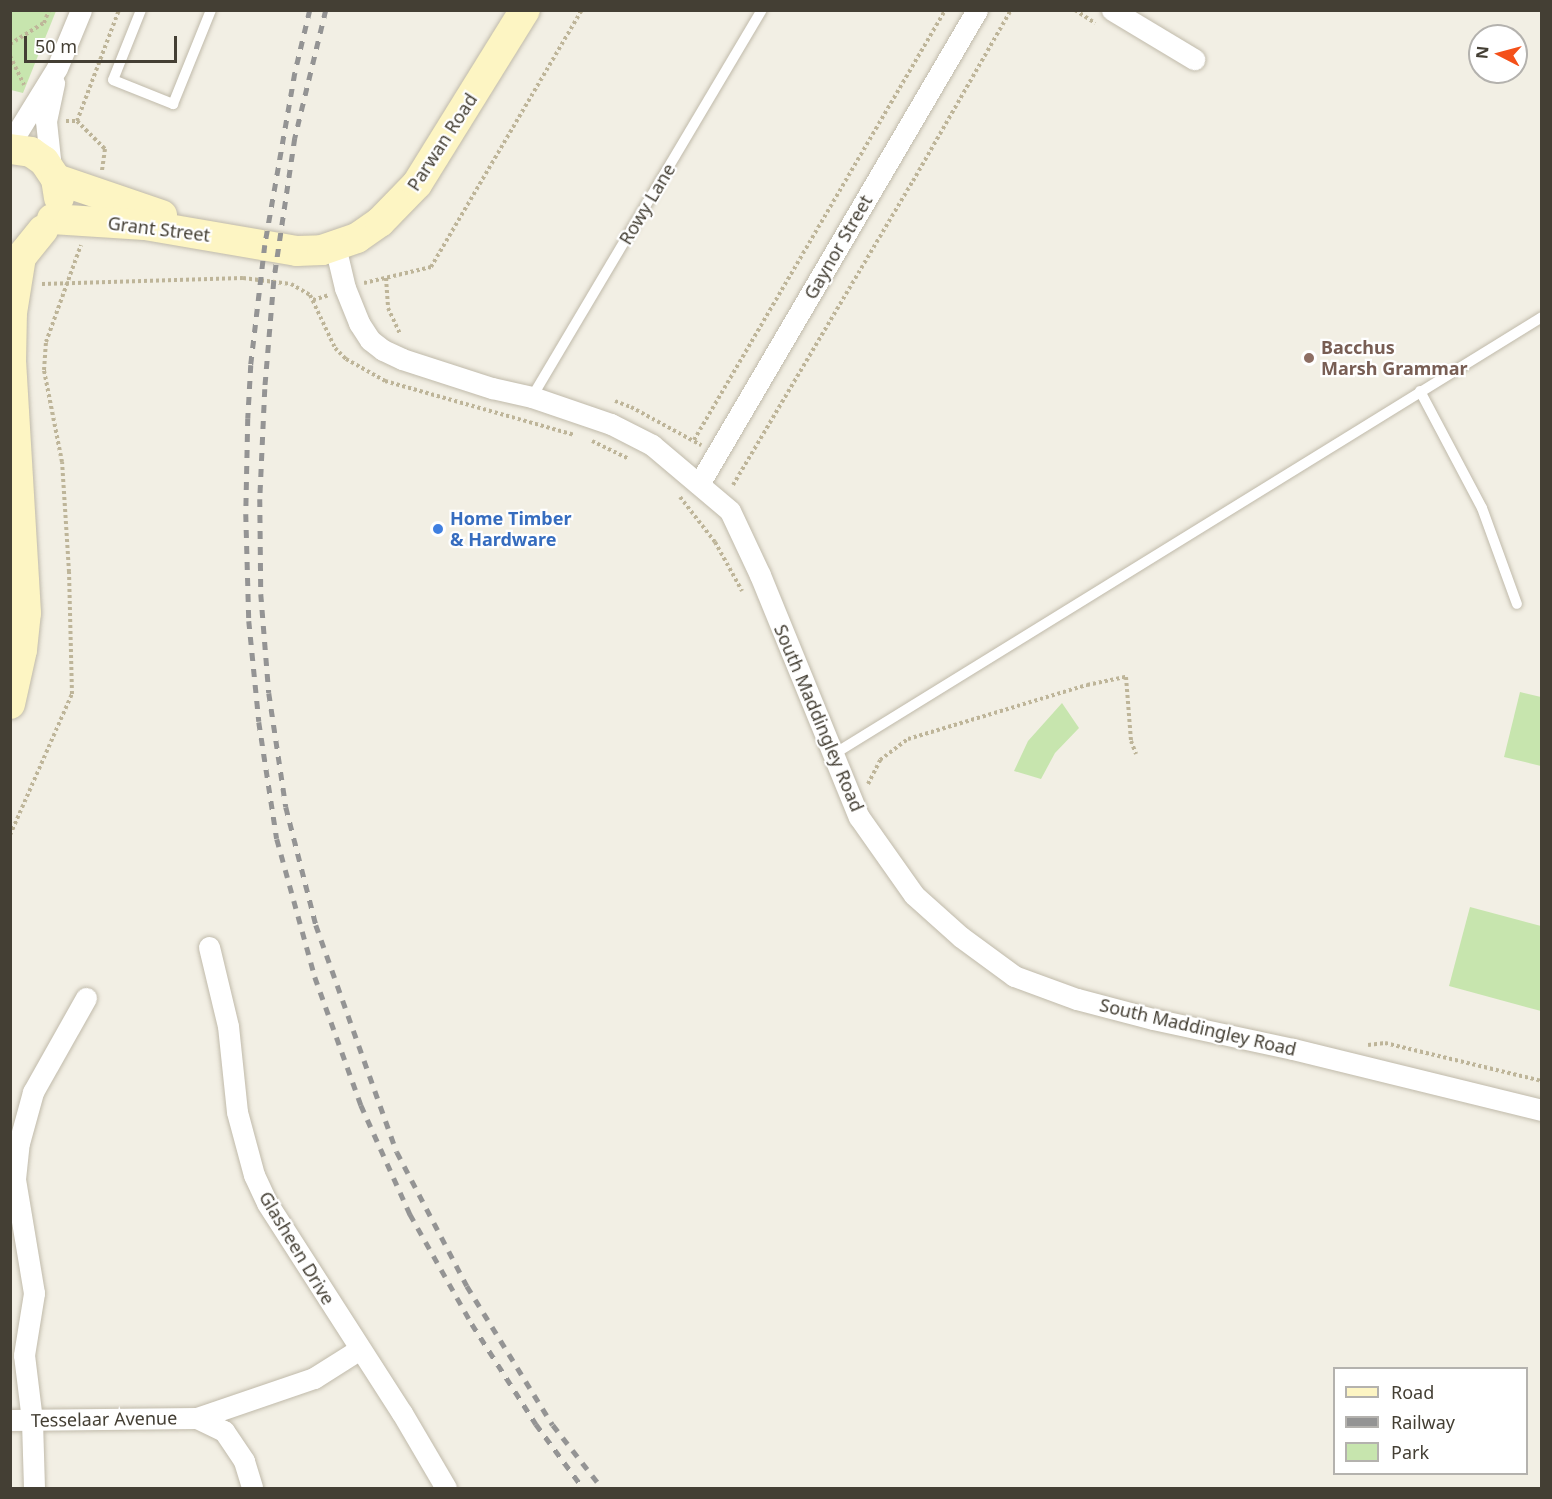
<!DOCTYPE html>
<html>
<head>
<meta charset="utf-8">
<style>
	body { margin:0 }
	#map { position:relative; width:1552px; height:1499px; overflow:hidden; background:#f2efe4; font-family:"Noto Sans",sans-serif }
	div>[style] { position:absolute }
	.green>* { inset:0; background:#c7e5ae }
	.path>* { height:4px; margin-top:-2px; transform-origin:0; background:repeating-linear-gradient(90deg,#beb599 0 3px,transparent 0 6px) }
	.roads { filter:drop-shadow(0 0 2px #c0baaa) drop-shadow(0 0 2px #c0baaa) }
	.lane>* { height:10px; margin:-5px; padding:0 5px; transform-origin:5px; border-radius:5px; background:#fff }
	.street>* { height:21px; margin:-10.5px; padding:0 10.5px; transform-origin:10.5px; border-radius:10.5px; background:#fff }
	.secondary>* { height:30px; margin:-15px; padding:0 15px; transform-origin:15px; border-radius:15px; background:#fdf5c3 }
	.rail>* { height:4.5px; margin-top:-2.25px; transform-origin:0; background:repeating-linear-gradient(90deg,#949494 0 8px,transparent 0 16px) }
	.dots>* { width:16px; height:16px; translate:-50% -50%; box-sizing:border-box; border:3px solid #fff; border-radius:50% }
	span { translate:-50% -50%; white-space:nowrap; text-align:center; line-height:1.15; -webkit-text-stroke:4.5px #fff; paint-order:stroke }
	.street-label { font-size:18px; color:#443f34 }
	.education-label { font-size:18px; color:#785e54; font-weight:700 }
	.left { translate:0 -50%; text-align:left }
	.shop-label { font-size:18px; color:#366cbe; font-weight:700 }
	.frame { position:absolute; inset:0; border:12px solid #443f34; pointer-events:none }
	.legend { position:absolute; left:1333px; top:1367px; width:195px; height:108px; box-sizing:border-box; background:#fff; border:2px solid #b4b2ae; margin:0; padding:8px 10px; list-style:none; font-size:18px; color:#443f34 }
	.legend li { display:flex; align-items:center; gap:12px; height:30px }
	.legend b { width:30px; border:2px solid #b4b2ae }
	.north { position:absolute; left:1468px; top:24px; width:60px; height:60px; box-sizing:border-box; background:#fff; border:2px solid #b4b2ae; border-radius:50%; rotate:276deg; font-size:16px; font-weight:700; line-height:24px; text-align:center; color:#443f34 }
	.north::after { content:''; display:block; margin:auto; width:21px; height:27px; background:#f45019; clip-path:polygon(50% 0,100% 100%,50% 72%,0 100%) }
	.scale { position:absolute; left:24px; top:36px; width:153px; height:27px; box-sizing:border-box; border:3px solid #443f34; border-top:0; padding-left:8px; font-size:18px; line-height:21px; white-space:nowrap; color:#443f34; -webkit-text-stroke:4px #fff; paint-order:stroke }
</style>
</head>
<body>
<div id="map">
	<div class="green">
		<div style="clip-path:polygon(10px 11px,56px 11px,23px 93px,11px 90px)"></div>
		<div style="clip-path:polygon(1520px 692px,1541px 697px,1541px 766px,1504px 757px)"></div>
		<div style="clip-path:polygon(1062px 703px,1079px 728px,1055px 753px,1041px 779px,1014px 771px,1028px 741px)"></div>
		<div style="clip-path:polygon(1470px 907px,1541px 926px,1541px 1011px,1449px 986px)"></div>
	</div>
	<div class="path">
		<div style="left:1075px;top:10px;width:24px;rotate:33deg"></div>
		<div style="left:10px;top:44px;width:40px;rotate:-32deg"></div>
		<div style="left:44px;top:23px;width:14px;rotate:-69deg"></div>
		<div style="left:10px;top:56px;width:32px;rotate:64deg"></div>
		<div style="left:66px;top:121px;width:11px"></div>
		<div style="left:77px;top:121px;width:40px;rotate:45deg"></div>
		<div style="left:105px;top:149px;width:22px;rotate:98deg"></div>
		<div style="left:77px;top:121px;width:119px;rotate:-69.3deg"></div>
		<div style="left:386px;top:278px;width:30px;rotate:86deg"></div>
		<div style="left:388px;top:308px;width:29px;rotate:65deg"></div>
		<div style="left:364px;top:283px;width:69px;rotate:-13.4deg"></div>
		<div style="left:431px;top:267px;width:298px;rotate:-59.6deg"></div>
		<div style="left:42px;top:284px;width:201px;rotate:-1.7deg"></div>
		<div style="left:243px;top:278px;width:48px;rotate:7.1deg"></div>
		<div style="left:291px;top:284px;width:22px;rotate:30deg"></div>
		<div style="left:310px;top:295px;width:59px;rotate:64.7deg"></div>
		<div style="left:335px;top:348px;width:16px;rotate:45deg"></div>
		<div style="left:346px;top:359px;width:45px;rotate:29.4deg"></div>
		<div style="left:385px;top:381px;width:197px;rotate:15.9deg"></div>
		<div style="left:313px;top:300px;width:17px;rotate:-17deg"></div>
		<div style="left:615px;top:401px;width:17px;rotate:21deg"></div>
		<div style="left:631px;top:407px;width:80px;rotate:28.5deg"></div>
		<div style="left:694px;top:440px;width:498px;rotate:-59.7deg"></div>
		<div style="left:592px;top:441px;width:41px;rotate:25.9deg"></div>
		<div style="left:733px;top:485px;width:353px;rotate:-59.4deg"></div>
		<div style="left:913px;top:181px;width:197px;rotate:-60.2deg"></div>
		<div style="left:680px;top:497px;width:57px;rotate:52.1deg"></div>
		<div style="left:715px;top:542px;width:56px;rotate:61.1deg"></div>
		<div style="left:868px;top:784px;width:27px;rotate:-63deg"></div>
		<div style="left:880px;top:760px;width:35px;rotate:-37deg"></div>
		<div style="left:908px;top:739px;width:187px;rotate:-16.8deg"></div>
		<div style="left:1087px;top:685px;width:40px;rotate:-12deg"></div>
		<div style="left:1126px;top:677px;width:64px;rotate:85.5deg"></div>
		<div style="left:1131px;top:741px;width:14px;rotate:69deg"></div>
		<div style="left:10px;top:835px;width:154px;rotate:-66.3deg"></div>
		<div style="left:72px;top:694px;width:122px;rotate:-91.4deg"></div>
		<div style="left:69px;top:572px;width:110px;rotate:-93.6deg"></div>
		<div style="left:62px;top:462px;width:94px;rotate:-101.1deg"></div>
		<div style="left:44px;top:370px;width:28px;rotate:-86deg"></div>
		<div style="left:46px;top:342px;width:103px;rotate:-70.2deg"></div>
		<div style="left:1368px;top:1045px;width:17px;rotate:-7deg"></div>
		<div style="left:1385px;top:1043px;width:162px;rotate:13.6deg"></div>
	</div>
	<div class="roads">
		<div class="lane">
			<div style="left:141px;top:10px;width:75px;rotate:111.8deg"></div>
			<div style="left:113px;top:80px;width:65px;rotate:21.8deg"></div>
			<div style="left:173px;top:104px;width:101px;rotate:-68deg"></div>
			<div style="left:1420px;top:391px;width:132px;rotate:62.1deg"></div>
			<div style="left:1482px;top:508px;width:102px;rotate:70deg"></div>
			<div style="left:532px;top:397px;width:450px;rotate:-59.3deg"></div>
			<div style="left:834px;top:754px;width:832px;rotate:-31.68deg"></div>
		</div>
		<div class="street">
			<div style="left:1112px;top:10px;width:96px;rotate:30.9deg"></div>
			<div style="left:10px;top:144px;width:89px;rotate:-58.3deg"></div>
			<div style="left:57px;top:68px;width:63px;rotate:-67.5deg"></div>
			<div style="left:51px;top:168px;width:47px;rotate:-96.1deg"></div>
			<div style="left:46px;top:121px;width:39px;rotate:-78deg"></div>
			<div style="left:335px;top:246px;width:43px;rotate:76.6deg"></div>
			<div style="left:345px;top:288px;width:38px;rotate:68deg"></div>
			<div style="left:359px;top:323px;width:20px;rotate:57deg"></div>
			<div style="left:370px;top:340px;width:16px;rotate:38deg"></div>
			<div style="left:383px;top:350px;width:21px;rotate:25deg"></div>
			<div style="left:402px;top:359px;width:95px;rotate:17.9deg"></div>
			<div style="left:492px;top:388px;width:41px;rotate:12.7deg"></div>
			<div style="left:532px;top:397px;width:83px;rotate:18.9deg"></div>
			<div style="left:611px;top:424px;width:46px;rotate:27.1deg"></div>
			<div style="left:652px;top:445px;width:102px;rotate:40.2deg"></div>
			<div style="left:730px;top:511px;width:71px;rotate:64.9deg"></div>
			<div style="left:760px;top:575px;width:261px;rotate:67.8deg"></div>
			<div style="left:859px;top:817px;width:95px;rotate:54.8deg"></div>
			<div style="left:914px;top:895px;width:63px;rotate:41.8deg"></div>
			<div style="left:961px;top:937px;width:66px;rotate:36.3deg"></div>
			<div style="left:1014px;top:976px;width:67px;rotate:20.1deg"></div>
			<div style="left:1077px;top:999px;width:79px;rotate:14.7deg"></div>
			<div style="left:1153px;top:1019px;width:143px;rotate:12.1deg"></div>
			<div style="left:1293px;top:1049px;width:256px;rotate:13.8deg"></div>
			<div style="left:699px;top:484px;width:550px;rotate:-59.61deg"></div>
			<div style="left:209px;top:947px;width:81px;rotate:76.5deg"></div>
			<div style="left:228px;top:1026px;width:86px;rotate:84deg"></div>
			<div style="left:237px;top:1112px;width:65px;rotate:74.9deg"></div>
			<div style="left:254px;top:1175px;width:31px;rotate:65deg"></div>
			<div style="left:267px;top:1203px;width:250px;rotate:57.3deg"></div>
			<div style="left:402px;top:1413px;width:87px;rotate:59.6deg"></div>
			<div style="left:197px;top:1418px;width:124px;rotate:-18.9deg"></div>
			<div style="left:314px;top:1378px;width:54px;rotate:-32.2deg"></div>
			<div style="left:10px;top:1420px;width:187px;rotate:-0.6deg"></div>
			<div style="left:197px;top:1418px;width:30px;rotate:26deg"></div>
			<div style="left:224px;top:1431px;width:36px;rotate:56deg"></div>
			<div style="left:244px;top:1461px;width:28px;rotate:73deg"></div>
			<div style="left:34px;top:1488px;width:68px;rotate:-91.7deg"></div>
			<div style="left:32px;top:1420px;width:65px;rotate:-97deg"></div>
			<div style="left:24px;top:1355px;width:63px;rotate:-80.8deg"></div>
			<div style="left:34px;top:1293px;width:116px;rotate:-99.5deg"></div>
			<div style="left:15px;top:1179px;width:36px;rotate:-84deg"></div>
			<div style="left:19px;top:1143px;width:53px;rotate:-74.6deg"></div>
			<div style="left:33px;top:1092px;width:108px;rotate:-60.6deg"></div>
		</div>
		<div class="secondary">
			<div style="left:10px;top:149px;width:21px;rotate:8deg"></div>
			<div style="left:31px;top:152px;width:16px;rotate:35deg"></div>
			<div style="left:44px;top:161px;width:22px;rotate:56deg"></div>
			<div style="left:56px;top:179px;width:19px;rotate:81deg"></div>
			<div style="left:56px;top:179px;width:112px;rotate:18.8deg"></div>
			<div style="left:52px;top:219px;width:93px;rotate:3.7deg"></div>
			<div style="left:145px;top:225px;width:154px;rotate:9.7deg"></div>
			<div style="left:297px;top:251px;width:25px;rotate:-2deg"></div>
			<div style="left:322px;top:250px;width:37px;rotate:-19deg"></div>
			<div style="left:357px;top:238px;width:28px;rotate:-35deg"></div>
			<div style="left:380px;top:222px;width:53px;rotate:-45.8deg"></div>
			<div style="left:417px;top:184px;width:205px;rotate:-58.2deg"></div>
			<div style="left:10px;top:704px;width:55px;rotate:-77.5deg"></div>
			<div style="left:22px;top:650px;width:37px;rotate:-84deg"></div>
			<div style="left:26px;top:613px;width:250px;rotate:-93.4deg"></div>
			<div style="left:11px;top:363px;width:50px;rotate:-88.9deg"></div>
			<div style="left:12px;top:313px;width:57px;rotate:-80.9deg"></div>
			<div style="left:21px;top:257px;width:35px;rotate:-51deg"></div>
		</div>
	</div>
	<div class="rail">
		<div style="left:310px;top:10px;width:65px;rotate:103.4deg"></div>
		<div style="left:295px;top:73px;width:175px;rotate:99.9deg"></div>
		<div style="left:265px;top:245px;width:121px;rotate:96.7deg"></div>
		<div style="left:251px;top:365px;width:53px;rotate:93.2deg"></div>
		<div style="left:248px;top:418px;width:96px;rotate:91.2deg"></div>
		<div style="left:246px;top:514px;width:107px;rotate:88.4deg"></div>
		<div style="left:249px;top:621px;width:101px;rotate:84.3deg"></div>
		<div style="left:259px;top:722px;width:118px;rotate:81.3deg"></div>
		<div style="left:277px;top:839px;width:143px;rotate:74.6deg"></div>
		<div style="left:315px;top:977px;width:136px;rotate:70.2deg"></div>
		<div style="left:361px;top:1105px;width:120px;rotate:65.8deg"></div>
		<div style="left:410px;top:1214px;width:126px;rotate:60.6deg"></div>
		<div style="left:472px;top:1324px;width:119px;rotate:57.4deg"></div>
		<div style="left:536px;top:1424px;width:79px;rotate:53.7deg"></div>
		<div style="left:326px;top:10px;width:132px;rotate:103.6deg"></div>
		<div style="left:295px;top:138px;width:145px;rotate:98.4deg"></div>
		<div style="left:274px;top:281px;width:108px;rotate:94.8deg"></div>
		<div style="left:265px;top:389px;width:110px;rotate:92.6deg"></div>
		<div style="left:260px;top:499px;width:95px;rotate:89.4deg"></div>
		<div style="left:261px;top:594px;width:99px;rotate:85.4deg"></div>
		<div style="left:269px;top:693px;width:115px;rotate:81.5deg"></div>
		<div style="left:286px;top:807px;width:122px;rotate:75.7deg"></div>
		<div style="left:316px;top:925px;width:241px;rotate:70.4deg"></div>
		<div style="left:397px;top:1152px;width:151px;rotate:62.4deg"></div>
		<div style="left:467px;top:1286px;width:163px;rotate:58.3deg"></div>
		<div style="left:553px;top:1425px;width:80px;rotate:52.1deg"></div>
	</div>
	<div class="dots">
		<div style="left:1309px;top:358px;background:#8d6e63"></div>
		<div style="left:438px;top:529px;background:#3f7fe0"></div>
	</div>
	<div class="street-label">
		<span style="left:442px;top:142px;rotate:-57deg">Parwan Road</span>
		<span style="left:647px;top:204px;rotate:-59deg">Rowy Lane</span>
		<span style="left:159px;top:229px;rotate:7deg">Grant Street</span>
		<span style="left:838px;top:247px;rotate:-60deg">Gaynor Street</span>
		<span style="left:819px;top:718px;rotate:67deg">South Maddingley Road</span>
		<span style="left:1198px;top:1027px;rotate:13deg">South Maddingley Road</span>
		<span style="left:297px;top:1248px;rotate:59deg">Glasheen Drive</span>
		<span style="left:104px;top:1419px;rotate:-1deg">Tesselaar Avenue</span>
	</div>
	<div class="education-label">
		<span class="left" style="left:1321px;top:358px">Bacchus<br>Marsh Grammar</span>
	</div>
	<div class="shop-label">
		<span class="left" style="left:450px;top:529px">Home Timber<br>&amp; Hardware</span>
	</div>
	<div class="frame"></div>
	<ul class="legend">
	<li><b style="height:8px;background:#fdf5c3"></b>Road</li>
	<li><b style="height:8px;background:#949494"></b>Railway</li>
	<li><b style="height:16px;background:#c7e5ae"></b>Park</li>
	</ul>
	<div class="north">N</div>
	<div class="scale">50 m</div>
</div>
</body>
</html>
